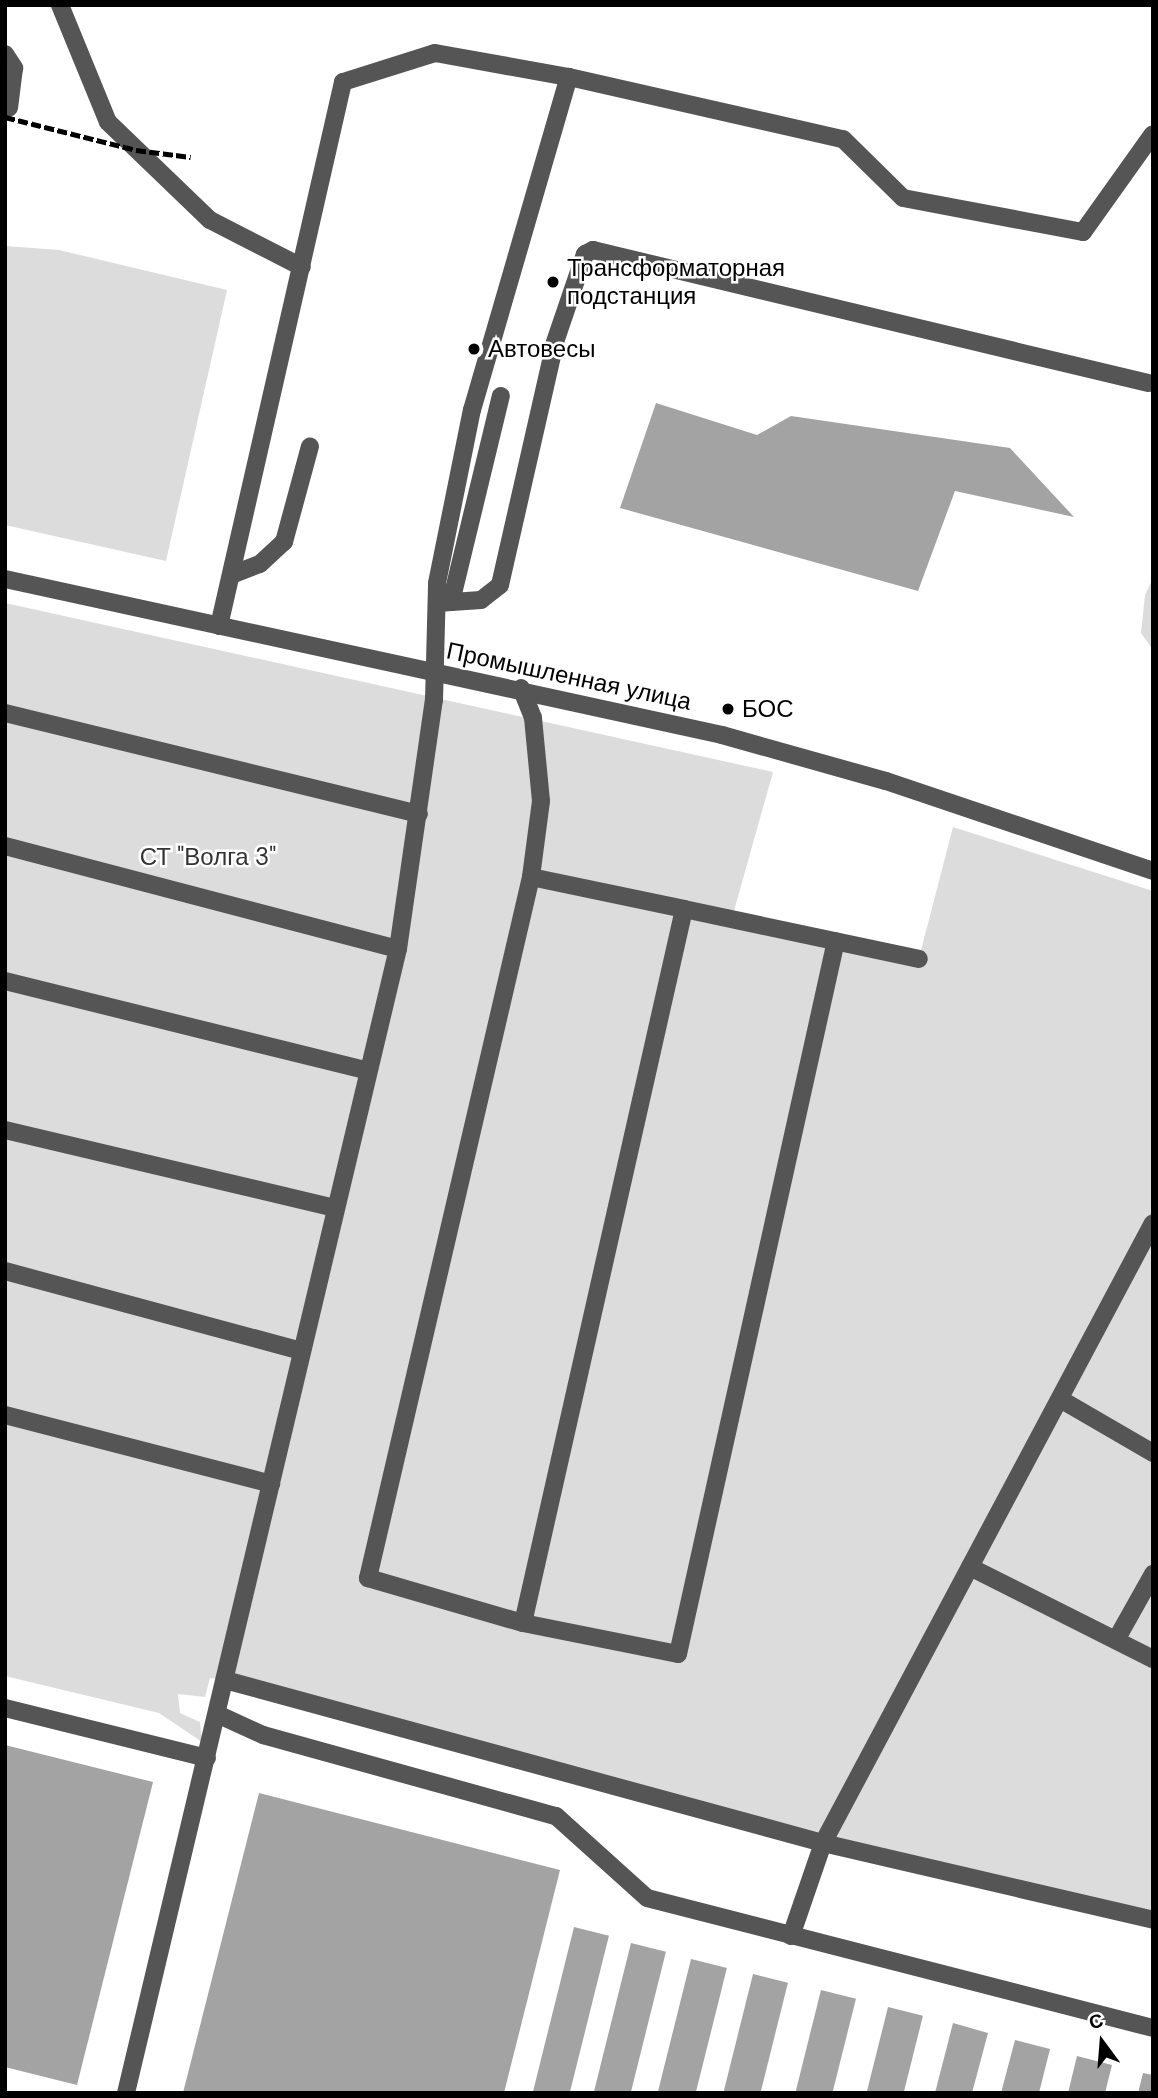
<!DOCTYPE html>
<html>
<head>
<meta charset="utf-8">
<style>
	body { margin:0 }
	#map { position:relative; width:1158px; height:2098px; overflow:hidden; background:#fff; font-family:"DM Sans",sans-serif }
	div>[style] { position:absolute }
	.green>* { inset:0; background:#dcdcdc }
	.water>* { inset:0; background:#a3a3a3; transform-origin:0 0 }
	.minor>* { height:18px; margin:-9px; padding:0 9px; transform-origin:9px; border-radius:9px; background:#555 }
	.rail>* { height:5px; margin-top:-2.5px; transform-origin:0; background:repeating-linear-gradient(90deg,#000 0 10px,transparent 0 13.5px) }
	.dots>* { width:19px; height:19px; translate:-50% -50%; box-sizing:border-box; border:4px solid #fff; border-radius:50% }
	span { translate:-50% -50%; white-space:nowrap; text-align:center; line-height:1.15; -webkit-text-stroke:5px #fff; paint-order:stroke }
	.poi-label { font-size:24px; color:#000 }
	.left { translate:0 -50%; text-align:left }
	.street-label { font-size:24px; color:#000 }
	.park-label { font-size:24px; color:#333 }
	.frame { position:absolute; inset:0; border:7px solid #000; pointer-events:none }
	.north { position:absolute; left:1067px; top:2007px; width:70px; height:70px; -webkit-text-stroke:5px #fff; paint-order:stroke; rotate:344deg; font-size:19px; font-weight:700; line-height:28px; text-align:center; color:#000 }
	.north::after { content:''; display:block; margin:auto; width:24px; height:32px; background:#000; clip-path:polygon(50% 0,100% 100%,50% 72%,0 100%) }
</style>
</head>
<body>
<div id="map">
	<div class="green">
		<div style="clip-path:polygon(5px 246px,59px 250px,227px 290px,166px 561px,5px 525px)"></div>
		<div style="clip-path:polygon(1153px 578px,1153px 650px,1141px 633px,1145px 595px)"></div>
		<div style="clip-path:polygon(5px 603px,773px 772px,732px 918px,919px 958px,953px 827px,1153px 891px,1153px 1920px,225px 1680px,210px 1678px,205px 1697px,178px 1694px,180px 1713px,200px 1722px,202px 1742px,159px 1713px,5px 1676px)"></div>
	</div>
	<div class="water">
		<div style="clip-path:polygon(656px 403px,757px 435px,791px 416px,1010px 448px,1074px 517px,955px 491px,918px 591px,620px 508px)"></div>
		<div style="clip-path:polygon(5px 1745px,153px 1782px,77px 2085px,5px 2067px)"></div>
		<div style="clip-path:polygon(259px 1793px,560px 1870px,504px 2093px,183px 2093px)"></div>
		<div style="left:574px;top:1927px;width:36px;height:171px;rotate:14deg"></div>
		<div style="left:631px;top:1943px;width:36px;height:155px;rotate:14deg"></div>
		<div style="left:691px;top:1959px;width:37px;height:138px;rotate:14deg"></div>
		<div style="left:753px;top:1974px;width:36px;height:123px;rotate:14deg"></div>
		<div style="left:821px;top:1990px;width:36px;height:106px;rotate:14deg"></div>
		<div style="left:888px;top:2007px;width:36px;height:89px;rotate:14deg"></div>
		<div style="clip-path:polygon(953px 2023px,988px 2033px,972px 2093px,935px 2093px)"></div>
		<div style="clip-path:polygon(1015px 2040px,1050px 2049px,1039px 2093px,1001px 2093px)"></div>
		<div style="clip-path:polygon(1077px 2056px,1112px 2065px,1105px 2093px,1068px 2093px)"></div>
		<div style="clip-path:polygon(1143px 2073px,1153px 2075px,1153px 2093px,1138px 2093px)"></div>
	</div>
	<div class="minor">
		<div style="left:60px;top:5px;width:126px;rotate:67.7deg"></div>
		<div style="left:108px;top:122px;width:141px;rotate:43.9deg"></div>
		<div style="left:210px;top:220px;width:103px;rotate:27.1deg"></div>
		<div style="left:5px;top:54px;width:17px;rotate:57deg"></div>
		<div style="left:14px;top:68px;width:40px;rotate:97.1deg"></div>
		<div style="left:231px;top:575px;width:31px;rotate:-21deg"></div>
		<div style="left:260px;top:564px;width:33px;rotate:-43deg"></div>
		<div style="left:284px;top:542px;width:99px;rotate:-74.8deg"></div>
		<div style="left:5px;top:579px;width:734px;rotate:12.27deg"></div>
		<div style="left:722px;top:735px;width:170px;rotate:15.7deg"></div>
		<div style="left:886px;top:781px;width:282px;rotate:18.6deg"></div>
		<div style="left:451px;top:602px;width:212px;rotate:-76.4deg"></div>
		<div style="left:437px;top:603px;width:44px;rotate:-3.9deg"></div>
		<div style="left:481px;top:600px;width:24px;rotate:-38deg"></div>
		<div style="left:500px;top:585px;width:249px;rotate:-77.2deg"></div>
		<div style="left:555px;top:342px;width:93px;rotate:-71.2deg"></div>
		<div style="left:585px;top:254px;width:9px;rotate:-27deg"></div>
		<div style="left:593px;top:250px;width:571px;rotate:13.48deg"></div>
		<div style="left:219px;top:626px;width:558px;rotate:-77.16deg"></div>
		<div style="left:343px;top:82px;width:96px;rotate:-17.5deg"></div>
		<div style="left:435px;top:53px;width:136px;rotate:10.2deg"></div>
		<div style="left:521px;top:688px;width:32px;rotate:68deg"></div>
		<div style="left:533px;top:718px;width:83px;rotate:84.5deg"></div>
		<div style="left:541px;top:801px;width:77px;rotate:97.5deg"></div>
		<div style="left:531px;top:877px;width:720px;rotate:103.09deg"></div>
		<div style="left:368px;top:1578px;width:161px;rotate:16.2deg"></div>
		<div style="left:523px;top:1623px;width:732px;rotate:-77.29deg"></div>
		<div style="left:684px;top:909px;width:240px;rotate:12deg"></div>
		<div style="left:5px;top:713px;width:426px;rotate:13.7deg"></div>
		<div style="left:5px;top:846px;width:406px;rotate:14.7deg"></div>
		<div style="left:531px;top:877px;width:156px;rotate:11.8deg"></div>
		<div style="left:5px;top:981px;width:374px;rotate:13.9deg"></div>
		<div style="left:5px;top:1130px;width:339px;rotate:13.3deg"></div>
		<div style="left:5px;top:1271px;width:307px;rotate:15.1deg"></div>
		<div style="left:1060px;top:1399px;width:108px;rotate:30.1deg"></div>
		<div style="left:5px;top:1415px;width:275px;rotate:14.5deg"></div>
		<div style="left:970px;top:1567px;width:205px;rotate:26.7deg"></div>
		<div style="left:523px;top:1623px;width:158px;rotate:11.3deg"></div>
		<div style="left:678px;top:1654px;width:730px;rotate:-77.51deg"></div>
		<div style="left:1116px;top:1640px;width:76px;rotate:-60.7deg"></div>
		<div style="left:225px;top:1680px;width:620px;rotate:15.25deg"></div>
		<div style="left:823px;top:1843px;width:339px;rotate:13.1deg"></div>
		<div style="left:5px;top:1708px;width:208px;rotate:13.9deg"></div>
		<div style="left:217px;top:1714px;width:51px;rotate:24.5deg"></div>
		<div style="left:263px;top:1735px;width:304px;rotate:15.5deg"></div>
		<div style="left:556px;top:1816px;width:122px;rotate:42deg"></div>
		<div style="left:647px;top:1898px;width:522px;rotate:14.41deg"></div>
		<div style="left:791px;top:1936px;width:98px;rotate:-71deg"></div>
		<div style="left:823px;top:1843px;width:702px;rotate:-61.98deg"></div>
		<div style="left:126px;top:2093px;width:1176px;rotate:-76.63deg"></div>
		<div style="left:398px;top:949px;width:252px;rotate:-81.8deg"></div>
		<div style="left:434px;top:700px;width:117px;rotate:-88.5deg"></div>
		<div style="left:437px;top:583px;width:177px;rotate:-78.6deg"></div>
		<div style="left:472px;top:410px;width:347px;rotate:-73.8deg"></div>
		<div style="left:569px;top:77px;width:281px;rotate:12.8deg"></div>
		<div style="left:843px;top:139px;width:84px;rotate:44.5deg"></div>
		<div style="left:903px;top:198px;width:183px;rotate:10.7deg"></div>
		<div style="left:1083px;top:232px;width:120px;rotate:-54.5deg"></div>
	</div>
	<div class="rail">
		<div style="left:5px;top:117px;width:135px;rotate:14.1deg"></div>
		<div style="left:136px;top:150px;width:55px;rotate:7.3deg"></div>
	</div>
	<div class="dots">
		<div style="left:553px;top:282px;background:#000"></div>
		<div style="left:474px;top:349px;background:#000"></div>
		<div style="left:728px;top:709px;background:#000"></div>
	</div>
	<div class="poi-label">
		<span class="left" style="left:567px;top:282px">Трансформаторная<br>подстанция</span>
		<span class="left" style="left:488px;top:349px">Автовесы</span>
		<span class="left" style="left:742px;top:709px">БОС</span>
	</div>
	<div class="street-label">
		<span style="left:569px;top:676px;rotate:12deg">Промышленная улица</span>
	</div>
	<div class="park-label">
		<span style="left:208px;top:857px">СТ "Волга 3"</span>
	</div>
	<div class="frame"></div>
	<div class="north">С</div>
</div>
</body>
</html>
